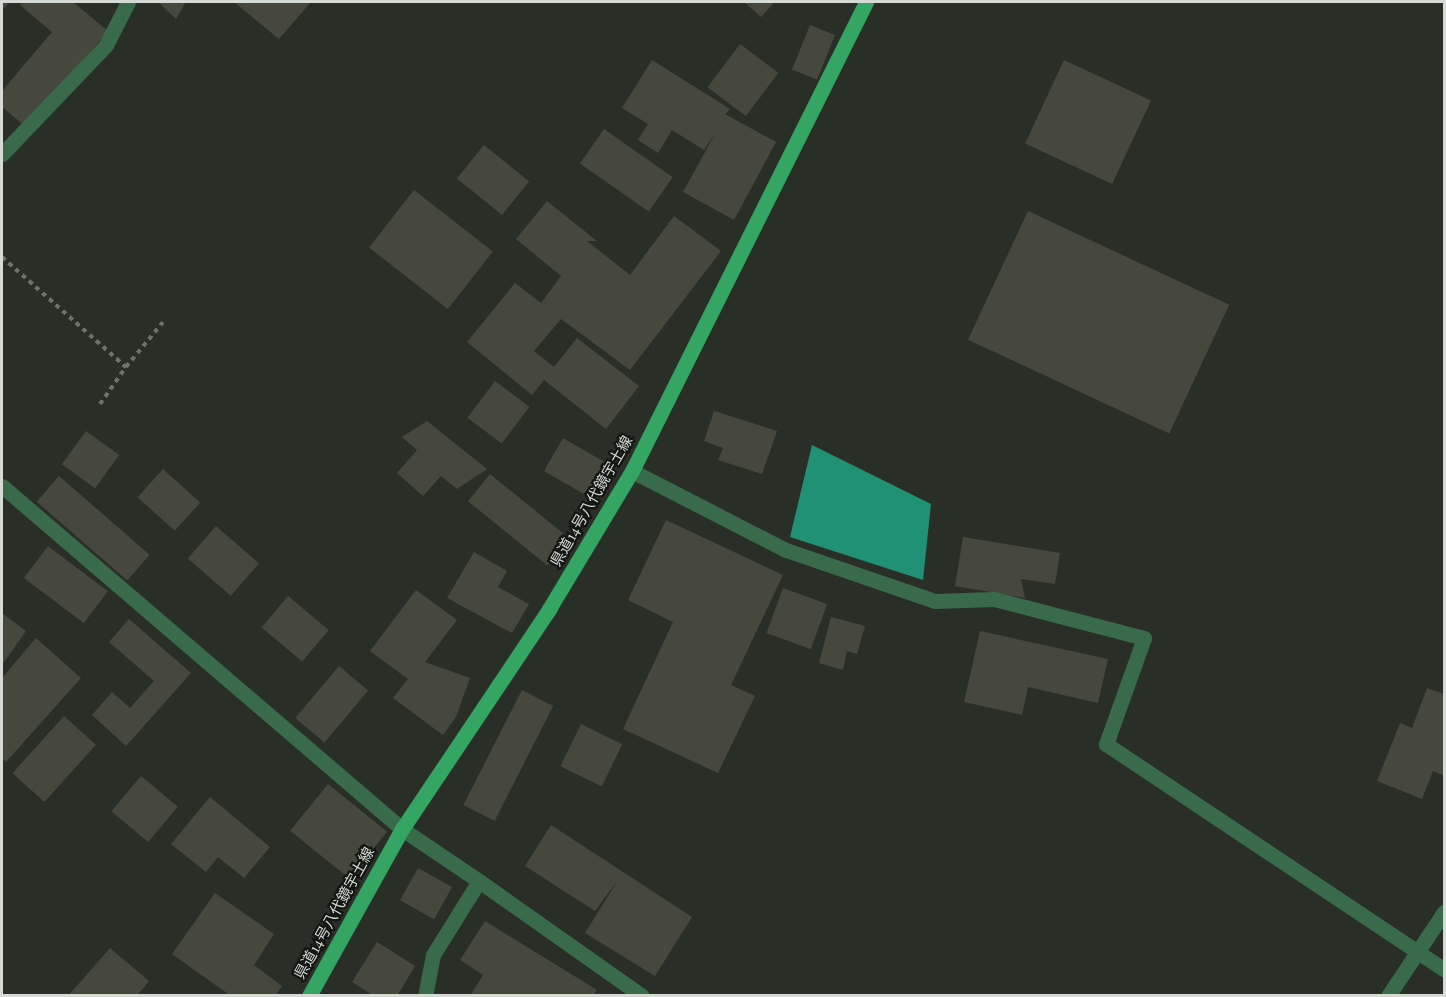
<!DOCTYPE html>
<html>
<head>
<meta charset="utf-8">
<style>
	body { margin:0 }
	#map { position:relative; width:1446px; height:997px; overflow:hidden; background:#292f27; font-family:"Playfair Display","Noto Sans JP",serif }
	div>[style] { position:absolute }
	.water>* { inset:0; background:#219176 }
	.building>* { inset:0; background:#46483e; transform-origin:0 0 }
	.path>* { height:4px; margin-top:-2px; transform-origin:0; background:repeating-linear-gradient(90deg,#6d726b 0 4.5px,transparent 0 9px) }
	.minor>* { height:15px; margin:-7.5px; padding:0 7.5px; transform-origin:7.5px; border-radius:7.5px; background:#396a4a }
	.major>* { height:15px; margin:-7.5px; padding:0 7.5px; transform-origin:7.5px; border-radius:7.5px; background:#34a563 }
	span { translate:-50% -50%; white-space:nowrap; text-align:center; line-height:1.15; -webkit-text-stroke:4.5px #131612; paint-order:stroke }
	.street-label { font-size:15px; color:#d6dad4 }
	.frame { position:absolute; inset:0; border:3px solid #d6dad4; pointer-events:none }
</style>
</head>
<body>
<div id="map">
	<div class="water">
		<div style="clip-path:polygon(812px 445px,931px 504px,923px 580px,790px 537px)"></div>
	</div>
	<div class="building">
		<div style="clip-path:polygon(2px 2px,10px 2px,2px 10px)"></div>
		<div style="clip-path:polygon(23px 2px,73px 2px,108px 31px,26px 127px,2px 107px,2px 91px,52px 32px,20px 5px)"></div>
		<div style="clip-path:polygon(158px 2px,183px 2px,185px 3px,176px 19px)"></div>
		<div style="clip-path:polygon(234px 2px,311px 2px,279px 39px)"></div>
		<div style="clip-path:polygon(744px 2px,771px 2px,773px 4px,761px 17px)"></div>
		<div style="left:810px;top:25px;width:27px;height:48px;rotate:22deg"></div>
		<div style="left:740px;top:44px;width:48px;height:54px;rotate:37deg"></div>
		<div style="clip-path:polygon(652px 60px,730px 109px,725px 114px,776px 142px,734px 220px,683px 192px,715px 134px,704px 150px,672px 130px,658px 153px,638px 140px,648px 124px,622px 108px)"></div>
		<div style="left:1064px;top:60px;width:96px;height:92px;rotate:25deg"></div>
		<div style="left:604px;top:129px;width:84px;height:42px;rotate:35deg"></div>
		<div style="left:484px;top:145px;width:58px;height:43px;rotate:39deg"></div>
		<div style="left:414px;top:190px;width:100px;height:73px;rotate:38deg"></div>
		<div style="clip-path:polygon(547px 201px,597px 241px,587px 241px,630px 275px,674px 216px,721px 251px,630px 370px,561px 319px,534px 351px,554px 367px,577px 338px,639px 386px,606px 429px,544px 380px,532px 395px,467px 342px,515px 283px,541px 303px,561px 276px,516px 239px)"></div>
		<div style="left:1028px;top:211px;width:222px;height:142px;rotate:25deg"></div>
		<div style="left:495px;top:381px;width:43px;height:46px;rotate:37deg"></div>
		<div style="clip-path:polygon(714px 411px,777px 431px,762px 474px,718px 460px,723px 448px,704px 441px)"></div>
		<div style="clip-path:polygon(427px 421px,487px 469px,457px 489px,441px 476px,423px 496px,397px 473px,417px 450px,402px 437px)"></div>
		<div style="left:86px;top:431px;width:41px;height:41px;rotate:36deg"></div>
		<div style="left:563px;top:438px;width:60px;height:38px;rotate:30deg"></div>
		<div style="left:163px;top:469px;width:50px;height:38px;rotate:42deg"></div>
		<div style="left:490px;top:474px;width:102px;height:35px;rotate:39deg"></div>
		<div style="left:59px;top:476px;width:120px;height:34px;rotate:41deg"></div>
		<div style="clip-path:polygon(666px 520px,783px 575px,731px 685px,755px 696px,718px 773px,623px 729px,673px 622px,628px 600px)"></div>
		<div style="left:216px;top:526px;width:57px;height:43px;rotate:41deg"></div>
		<div style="clip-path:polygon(963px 537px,1060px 553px,1055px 584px,1021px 579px,1025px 598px,955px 586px)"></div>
		<div style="left:48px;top:546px;width:75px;height:40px;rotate:37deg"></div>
		<div style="clip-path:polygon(474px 552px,507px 571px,498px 587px,529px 604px,512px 633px,447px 598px)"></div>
		<div style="left:783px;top:588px;width:47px;height:48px;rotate:20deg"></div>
		<div style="clip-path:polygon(416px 590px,457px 620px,425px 662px,470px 678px,456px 717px,443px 735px,393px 698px,408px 679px,370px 651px)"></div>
		<div style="left:288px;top:596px;width:53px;height:41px;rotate:40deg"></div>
		<div style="clip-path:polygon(2px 613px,26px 631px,2px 665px)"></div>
		<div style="clip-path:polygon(831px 617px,865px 626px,857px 654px,847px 651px,843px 670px,819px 663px)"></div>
		<div style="clip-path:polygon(129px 619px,191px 673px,126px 746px,92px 715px,112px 692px,130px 708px,154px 681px,109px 642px)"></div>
		<div style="clip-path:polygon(980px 631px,1108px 659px,1098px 703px,1028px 687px,1022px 715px,964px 702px)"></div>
		<div style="clip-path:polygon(36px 638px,81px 678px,6px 762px,2px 758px,2px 678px)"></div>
		<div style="left:339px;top:666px;width:38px;height:68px;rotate:40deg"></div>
		<div style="clip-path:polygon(1427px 688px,1444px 694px,1444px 776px,1433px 771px,1422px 799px,1377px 781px,1400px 723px,1412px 728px)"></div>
		<div style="left:522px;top:690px;width:35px;height:129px;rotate:27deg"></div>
		<div style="left:64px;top:716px;width:43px;height:77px;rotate:42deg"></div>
		<div style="left:581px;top:724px;width:46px;height:47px;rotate:26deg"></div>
		<div style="left:141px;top:776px;width:48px;height:46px;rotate:40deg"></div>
		<div style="left:328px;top:784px;width:76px;height:60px;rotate:39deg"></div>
		<div style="clip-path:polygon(210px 797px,270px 847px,244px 878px,218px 857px,206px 872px,171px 844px)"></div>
		<div style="clip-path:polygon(551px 825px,692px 917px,655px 976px,585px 933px,618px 880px,595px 911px,525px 866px)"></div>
		<div style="left:418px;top:868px;width:39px;height:37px;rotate:29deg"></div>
		<div style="clip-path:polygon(215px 893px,274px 934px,254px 965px,282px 986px,275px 996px,231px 996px,172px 954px)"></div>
		<div style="clip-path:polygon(485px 921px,597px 990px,593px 996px,470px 996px,483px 975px,460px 960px)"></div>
		<div style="clip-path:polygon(377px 942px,415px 966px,397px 996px,374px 996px,352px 982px)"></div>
		<div style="clip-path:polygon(110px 948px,149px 981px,137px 996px,68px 996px)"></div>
	</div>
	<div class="path">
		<div style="left:2px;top:257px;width:166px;rotate:41.6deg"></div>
		<div style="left:126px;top:367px;width:58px;rotate:-50.6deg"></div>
		<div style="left:100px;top:404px;width:45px;rotate:-54.9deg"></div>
	</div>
	<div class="minor">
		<div style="left:2px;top:154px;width:151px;rotate:-46.3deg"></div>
		<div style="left:106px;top:45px;width:48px;rotate:-62.9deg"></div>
		<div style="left:632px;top:471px;width:173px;rotate:27.2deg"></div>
		<div style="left:786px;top:550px;width:157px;rotate:18.9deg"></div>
		<div style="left:935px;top:601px;width:59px;rotate:-1.9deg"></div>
		<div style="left:994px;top:599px;width:155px;rotate:14.6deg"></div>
		<div style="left:1144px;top:638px;width:113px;rotate:109.7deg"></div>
		<div style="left:1106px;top:744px;width:406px;rotate:33.7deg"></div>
		<div style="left:2px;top:486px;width:527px;rotate:40.61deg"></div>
		<div style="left:402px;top:829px;width:93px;rotate:34deg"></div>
		<div style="left:479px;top:881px;width:87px;rotate:121.9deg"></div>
		<div style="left:433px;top:955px;width:42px;rotate:101deg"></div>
		<div style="left:479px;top:881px;width:199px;rotate:35.2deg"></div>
		<div style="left:1388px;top:996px;width:101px;rotate:-56.3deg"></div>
	</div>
	<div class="major">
		<div style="left:309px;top:996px;width:191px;rotate:-60.9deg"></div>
		<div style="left:402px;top:829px;width:265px;rotate:-56.2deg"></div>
		<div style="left:549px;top:609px;width:161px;rotate:-59deg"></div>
		<div style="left:632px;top:471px;width:524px;rotate:-63.48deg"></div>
	</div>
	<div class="street-label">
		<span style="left:591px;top:501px;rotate:-60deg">県道14号八代鏡宇土線</span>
		<span style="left:334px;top:913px;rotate:-61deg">県道14号八代鏡宇土線</span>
	</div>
	<div class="frame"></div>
</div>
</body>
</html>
